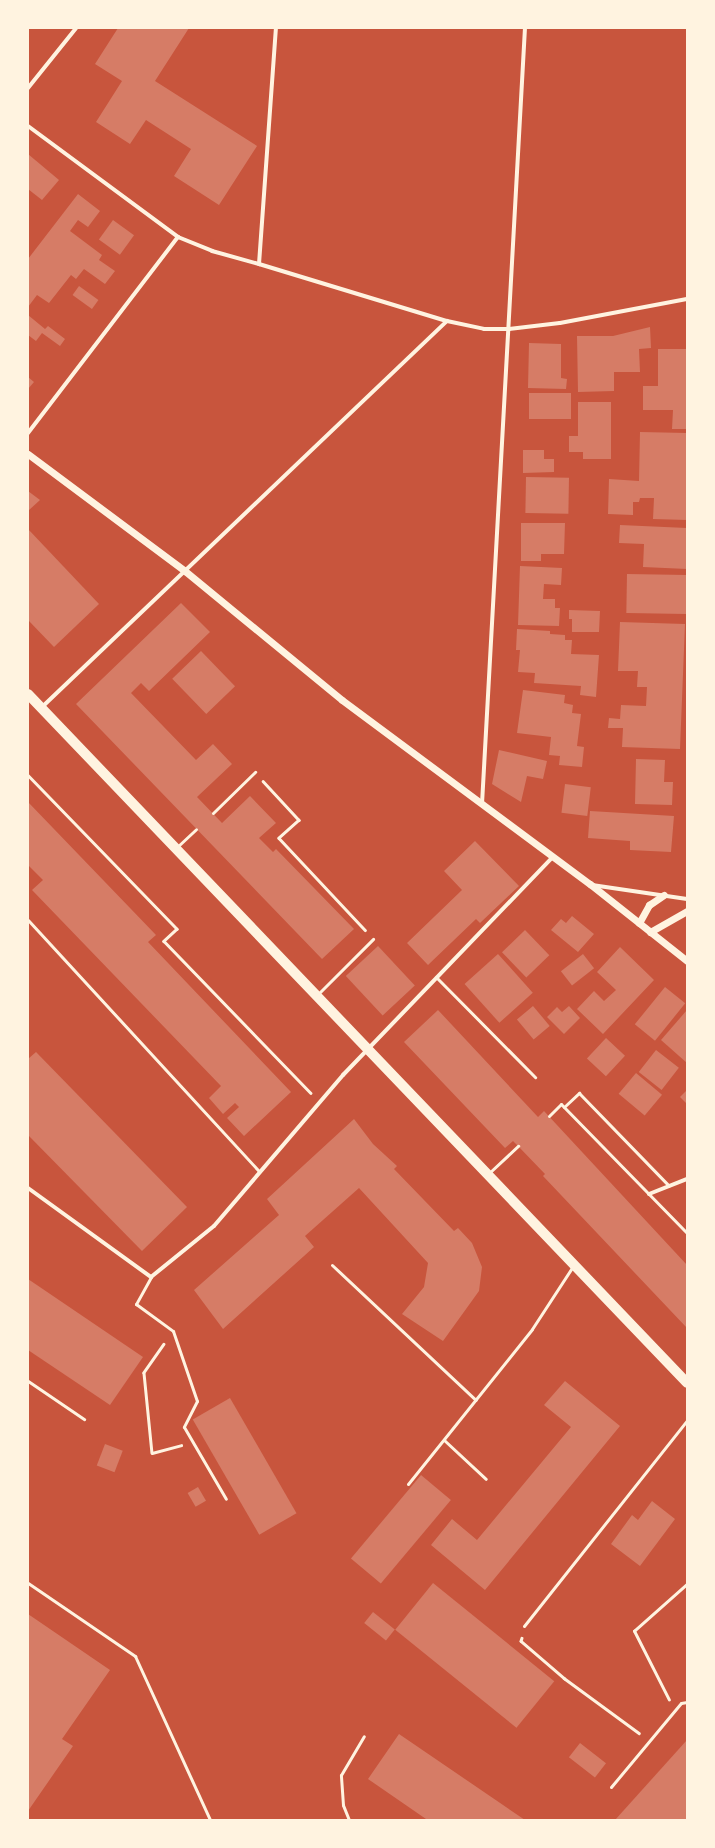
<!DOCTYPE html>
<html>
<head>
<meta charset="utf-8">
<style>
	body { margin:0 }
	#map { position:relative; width:715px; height:1848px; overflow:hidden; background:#c8553d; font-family:"Varela Round",sans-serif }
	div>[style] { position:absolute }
	.building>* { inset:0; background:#d67c66; transform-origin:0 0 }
	.path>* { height:2.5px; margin:-1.25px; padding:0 1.25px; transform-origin:1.25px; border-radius:1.25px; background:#fff3e0 }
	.service>* { height:3px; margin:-1.5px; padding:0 1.5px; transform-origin:1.5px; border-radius:1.5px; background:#fff3e0 }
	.minor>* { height:4px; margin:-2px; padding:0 2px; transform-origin:2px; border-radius:2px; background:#fff3e0 }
	.tertiary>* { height:7px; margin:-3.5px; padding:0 3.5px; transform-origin:3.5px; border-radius:3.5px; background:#fff3e0 }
	.primary>* { height:10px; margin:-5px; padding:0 5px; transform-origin:5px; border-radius:5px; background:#fff3e0 }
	span { translate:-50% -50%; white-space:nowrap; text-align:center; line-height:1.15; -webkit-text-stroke:4px #fff3e0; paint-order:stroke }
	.frame { position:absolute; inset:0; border:29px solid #fff3e0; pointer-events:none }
</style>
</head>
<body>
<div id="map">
	<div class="building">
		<div style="clip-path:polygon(118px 28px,189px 28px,155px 81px,257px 146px,219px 205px,174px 176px,191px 149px,146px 120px,130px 144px,96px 122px,122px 81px,95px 64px)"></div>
		<div style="clip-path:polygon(28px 154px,59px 180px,42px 200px,28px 189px)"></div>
		<div style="clip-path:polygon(78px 194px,100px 211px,88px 227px,78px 220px,70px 231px,102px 255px,99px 260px,115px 271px,105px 284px,84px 269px,76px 279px,71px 275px,49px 303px,37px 295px,28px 307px,28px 259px)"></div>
		<div style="left:113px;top:220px;width:26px;height:24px;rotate:36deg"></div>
		<div style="left:79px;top:286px;width:24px;height:11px;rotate:36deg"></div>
		<div style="clip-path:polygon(28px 315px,45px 329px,48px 326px,65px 339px,60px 346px,42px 333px,36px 341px,28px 335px)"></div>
		<div style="clip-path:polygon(650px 327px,651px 348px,639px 349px,640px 372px,614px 372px,614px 391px,578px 392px,577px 336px,613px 336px)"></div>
		<div style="clip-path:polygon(529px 343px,561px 344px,561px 378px,567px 379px,566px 389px,528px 388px)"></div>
		<div style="clip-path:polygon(658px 349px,687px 349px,687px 429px,672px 429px,673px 410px,643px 410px,643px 386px,658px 386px)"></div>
		<div style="clip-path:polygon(28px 377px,34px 382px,28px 389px)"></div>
		<div style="left:529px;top:393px;width:42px;height:26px"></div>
		<div style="clip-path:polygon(578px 402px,611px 402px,611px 459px,583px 459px,583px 452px,569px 452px,569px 436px,578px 436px)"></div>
		<div style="clip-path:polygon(640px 432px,687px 433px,687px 520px,653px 519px,654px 498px,640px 498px,639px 502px,633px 502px,633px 515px,608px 514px,609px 479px,639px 481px)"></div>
		<div style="clip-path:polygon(523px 450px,544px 450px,544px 459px,554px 459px,554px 472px,523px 473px)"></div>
		<div style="left:526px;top:477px;width:43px;height:36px;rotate:1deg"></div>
		<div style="clip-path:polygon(28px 491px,40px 500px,28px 511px)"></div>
		<div style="clip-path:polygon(521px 523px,565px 523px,564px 554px,541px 554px,541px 561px,521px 561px)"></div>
		<div style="clip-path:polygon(620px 525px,687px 528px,687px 569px,643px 567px,644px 544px,619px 543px)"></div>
		<div style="clip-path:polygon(28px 529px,99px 604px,54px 647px,28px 620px)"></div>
		<div style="clip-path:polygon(520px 566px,562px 568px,561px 585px,544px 584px,543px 599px,555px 599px,555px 608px,560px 608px,559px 626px,518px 625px)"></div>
		<div style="left:627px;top:574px;width:60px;height:39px;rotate:1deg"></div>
		<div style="clip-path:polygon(181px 603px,210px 632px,149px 691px,141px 683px,131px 693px,196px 760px,213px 744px,232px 764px,197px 797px,222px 823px,250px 796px,276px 823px,259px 838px,273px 852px,276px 849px,354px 929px,322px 959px,76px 704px)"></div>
		<div style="clip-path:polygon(569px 610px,600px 611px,599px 632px,572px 632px,572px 619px,569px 619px)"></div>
		<div style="clip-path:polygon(620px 622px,685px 624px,680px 749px,622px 747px,623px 728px,608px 728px,609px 718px,620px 719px,621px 705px,646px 706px,647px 687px,637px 687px,638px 671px,618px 671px)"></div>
		<div style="clip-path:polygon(517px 629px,550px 631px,550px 634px,565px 635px,565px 640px,572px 640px,571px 654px,599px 655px,596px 697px,580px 695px,581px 686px,534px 683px,535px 673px,518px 672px,520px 650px,516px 650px)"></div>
		<div style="left:201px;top:651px;width:49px;height:40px;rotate:46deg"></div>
		<div style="clip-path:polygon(523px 690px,565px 695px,564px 703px,573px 705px,572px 713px,581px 714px,577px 746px,584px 747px,582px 767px,559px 765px,560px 756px,549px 755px,551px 737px,517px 733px)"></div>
		<div style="clip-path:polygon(499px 750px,547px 761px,543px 779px,527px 776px,521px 802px,492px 784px)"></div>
		<div style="clip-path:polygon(636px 759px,665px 760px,664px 782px,673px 782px,672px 805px,635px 804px)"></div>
		<div style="left:565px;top:784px;width:26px;height:29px;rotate:7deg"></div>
		<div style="clip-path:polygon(28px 802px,156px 935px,148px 942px,291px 1092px,244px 1136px,227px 1118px,239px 1107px,235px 1103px,223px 1114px,209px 1098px,221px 1086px,32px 890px,43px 880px,28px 865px)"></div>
		<div style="clip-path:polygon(590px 811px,674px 816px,671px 852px,630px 850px,630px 841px,588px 838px)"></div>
		<div style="clip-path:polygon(475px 841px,519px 886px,480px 923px,476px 919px,428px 965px,407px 943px,462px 890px,444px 871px)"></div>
		<div style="clip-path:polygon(572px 916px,594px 934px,578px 952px,551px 930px,561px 919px,566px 923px)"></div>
		<div style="left:525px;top:930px;width:35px;height:32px;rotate:46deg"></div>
		<div style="left:378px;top:946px;width:54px;height:44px;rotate:47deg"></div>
		<div style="clip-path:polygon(620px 947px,654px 980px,603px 1034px,577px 1009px,594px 991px,604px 1001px,616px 990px,597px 972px)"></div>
		<div style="left:498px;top:954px;width:52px;height:45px;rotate:48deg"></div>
		<div style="left:583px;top:954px;width:18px;height:28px;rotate:52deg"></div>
		<div style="left:665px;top:987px;width:26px;height:48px;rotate:39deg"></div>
		<div style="left:533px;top:1006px;width:26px;height:21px;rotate:50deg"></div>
		<div style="clip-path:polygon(569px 1006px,580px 1018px,564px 1034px,547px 1017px,557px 1007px,562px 1012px)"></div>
		<div style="clip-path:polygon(438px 1010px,538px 1117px,544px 1111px,687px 1265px,687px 1328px,543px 1176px,545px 1174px,518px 1146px,513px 1141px,505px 1148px,404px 1042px)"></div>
		<div style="clip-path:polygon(687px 1010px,687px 1063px,661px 1040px)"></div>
		<div style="left:606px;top:1038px;width:26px;height:28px;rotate:43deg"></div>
		<div style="left:656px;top:1050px;width:29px;height:28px;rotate:38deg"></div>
		<div style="clip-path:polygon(36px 1052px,187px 1207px,142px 1251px,28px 1135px,28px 1059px)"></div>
		<div style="left:636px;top:1073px;width:34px;height:27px;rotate:40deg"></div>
		<div style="clip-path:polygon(687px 1090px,687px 1104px,680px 1097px)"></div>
		<div style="clip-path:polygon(354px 1119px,373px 1144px,397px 1166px,394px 1169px,454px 1231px,458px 1228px,472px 1243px,482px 1267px,479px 1291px,443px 1341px,402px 1314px,424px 1287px,428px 1263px,359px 1188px,305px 1236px,314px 1247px,223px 1329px,194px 1290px,279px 1215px,267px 1199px)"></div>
		<div style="clip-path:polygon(28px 1279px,143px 1357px,110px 1405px,28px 1350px)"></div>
		<div style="clip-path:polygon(565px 1381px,620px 1426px,485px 1590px,431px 1545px,452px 1519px,477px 1540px,571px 1427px,544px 1405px)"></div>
		<div style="left:230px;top:1398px;width:133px;height:43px;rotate:60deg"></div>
		<div style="left:105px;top:1444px;width:19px;height:23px;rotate:21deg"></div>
		<div style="left:421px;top:1475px;width:39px;height:109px;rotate:40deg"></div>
		<div style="left:198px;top:1487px;width:16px;height:12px;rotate:60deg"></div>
		<div style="clip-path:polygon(652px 1501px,675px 1519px,640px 1566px,611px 1544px,632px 1515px,638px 1520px)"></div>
		<div style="left:433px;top:1583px;width:156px;height:60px;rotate:39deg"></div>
		<div style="left:373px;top:1612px;width:28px;height:14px;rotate:39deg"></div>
		<div style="clip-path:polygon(28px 1614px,110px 1670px,62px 1739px,73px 1746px,28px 1811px)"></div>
		<div style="clip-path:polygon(399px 1734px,525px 1820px,425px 1820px,426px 1819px,368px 1779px)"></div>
		<div style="clip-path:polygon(687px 1740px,687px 1820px,615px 1820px)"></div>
		<div style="left:580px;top:1743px;width:33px;height:18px;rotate:38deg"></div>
	</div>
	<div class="path">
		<div style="left:28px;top:775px;width:214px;rotate:45.9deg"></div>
		<div style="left:177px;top:929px;width:18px;rotate:137deg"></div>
		<div style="left:164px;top:941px;width:211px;rotate:46deg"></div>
		<div style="left:263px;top:781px;width:53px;rotate:47.3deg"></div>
		<div style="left:299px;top:820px;width:27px;rotate:138deg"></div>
		<div style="left:279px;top:838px;width:126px;rotate:46.9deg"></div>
		<div style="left:164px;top:1344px;width:35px;rotate:125deg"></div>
		<div style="left:144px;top:1373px;width:80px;rotate:84.3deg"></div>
		<div style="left:152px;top:1453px;width:30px;rotate:-15deg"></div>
		<div style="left:522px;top:1638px;width:3px;rotate:108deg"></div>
		<div style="left:521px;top:1641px;width:57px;rotate:40.7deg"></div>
		<div style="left:564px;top:1678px;width:93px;rotate:36.3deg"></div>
		<div style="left:669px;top:1700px;width:77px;rotate:-116.9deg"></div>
		<div style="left:634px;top:1631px;width:71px;rotate:-41.6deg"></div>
	</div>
	<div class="service">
		<div style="left:213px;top:813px;width:59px;rotate:-44.3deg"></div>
		<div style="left:177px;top:847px;width:26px;rotate:-43deg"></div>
		<div style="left:28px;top:920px;width:341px;rotate:47.4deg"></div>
		<div style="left:436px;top:977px;width:141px;rotate:45.3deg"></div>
		<div style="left:318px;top:994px;width:78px;rotate:-45deg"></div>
		<div style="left:564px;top:1107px;width:21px;rotate:-43deg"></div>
		<div style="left:579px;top:1093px;width:129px;rotate:45.9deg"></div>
		<div style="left:549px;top:1116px;width:17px;rotate:-45deg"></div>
		<div style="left:561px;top:1104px;width:180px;rotate:45.7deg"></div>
		<div style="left:489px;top:1173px;width:40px;rotate:-43deg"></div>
		<div style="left:332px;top:1265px;width:197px;rotate:43.2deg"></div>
		<div style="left:151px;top:1277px;width:31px;rotate:119deg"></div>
		<div style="left:136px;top:1304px;width:46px;rotate:36.1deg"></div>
		<div style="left:173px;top:1331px;width:74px;rotate:71.1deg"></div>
		<div style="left:197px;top:1401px;width:29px;rotate:117deg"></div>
		<div style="left:184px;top:1427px;width:83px;rotate:59.7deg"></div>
		<div style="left:28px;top:1381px;width:68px;rotate:34.2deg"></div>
		<div style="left:444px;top:1440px;width:57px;rotate:42.9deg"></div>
		<div style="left:408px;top:1484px;width:198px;rotate:-51.3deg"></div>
		<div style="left:532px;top:1329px;width:75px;rotate:-56.9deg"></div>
		<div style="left:28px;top:1583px;width:130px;rotate:34.3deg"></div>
		<div style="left:135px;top:1656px;width:180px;rotate:65.4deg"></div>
		<div style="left:524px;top:1626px;width:263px;rotate:-51.6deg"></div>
		<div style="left:611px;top:1787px;width:109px;rotate:-50.2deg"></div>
		<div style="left:681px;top:1703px;width:6px;rotate:-9deg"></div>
		<div style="left:349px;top:1820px;width:16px;rotate:-112deg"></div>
		<div style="left:343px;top:1805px;width:30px;rotate:-94deg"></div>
		<div style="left:341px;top:1775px;width:45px;rotate:-59.5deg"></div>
	</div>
	<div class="minor">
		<div style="left:28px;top:88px;width:77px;rotate:-51.3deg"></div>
		<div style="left:28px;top:126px;width:187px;rotate:36.5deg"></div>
		<div style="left:178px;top:237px;width:37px;rotate:22deg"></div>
		<div style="left:212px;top:251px;width:49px;rotate:15.5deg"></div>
		<div style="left:259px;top:264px;width:196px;rotate:16.9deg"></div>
		<div style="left:447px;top:321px;width:38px;rotate:12deg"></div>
		<div style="left:484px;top:329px;width:25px"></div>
		<div style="left:509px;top:329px;width:51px;rotate:-6.7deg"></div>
		<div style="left:560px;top:323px;width:129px;rotate:-10.7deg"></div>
		<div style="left:259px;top:264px;width:237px;rotate:-85.9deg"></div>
		<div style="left:28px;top:433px;width:247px;rotate:-52.6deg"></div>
		<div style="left:41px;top:708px;width:561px;rotate:-43.63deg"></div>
		<div style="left:482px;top:804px;width:777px;rotate:-86.83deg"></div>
		<div style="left:592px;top:885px;width:96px;rotate:8.4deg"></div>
		<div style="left:28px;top:1188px;width:152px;rotate:35.9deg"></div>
		<div style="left:151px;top:1277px;width:81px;rotate:-39deg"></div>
		<div style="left:214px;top:1226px;width:199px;rotate:-49.5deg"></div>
		<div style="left:343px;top:1075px;width:303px;rotate:-46.1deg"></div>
		<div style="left:649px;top:1194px;width:41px;rotate:-21.5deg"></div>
	</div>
	<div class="tertiary">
		<div style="left:28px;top:454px;width:196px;rotate:36.7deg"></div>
		<div style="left:185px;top:571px;width:203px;rotate:39.4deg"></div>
		<div style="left:342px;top:700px;width:309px;rotate:36.6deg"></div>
		<div style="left:590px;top:884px;width:124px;rotate:38.4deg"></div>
		<div style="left:639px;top:923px;width:21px;rotate:-61deg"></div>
		<div style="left:649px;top:905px;width:18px;rotate:-34deg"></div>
		<div style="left:650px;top:932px;width:43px;rotate:-29.6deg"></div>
	</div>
	<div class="primary">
		<div style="left:28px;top:694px;width:953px;rotate:46.27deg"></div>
	</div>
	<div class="frame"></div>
</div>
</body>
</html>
